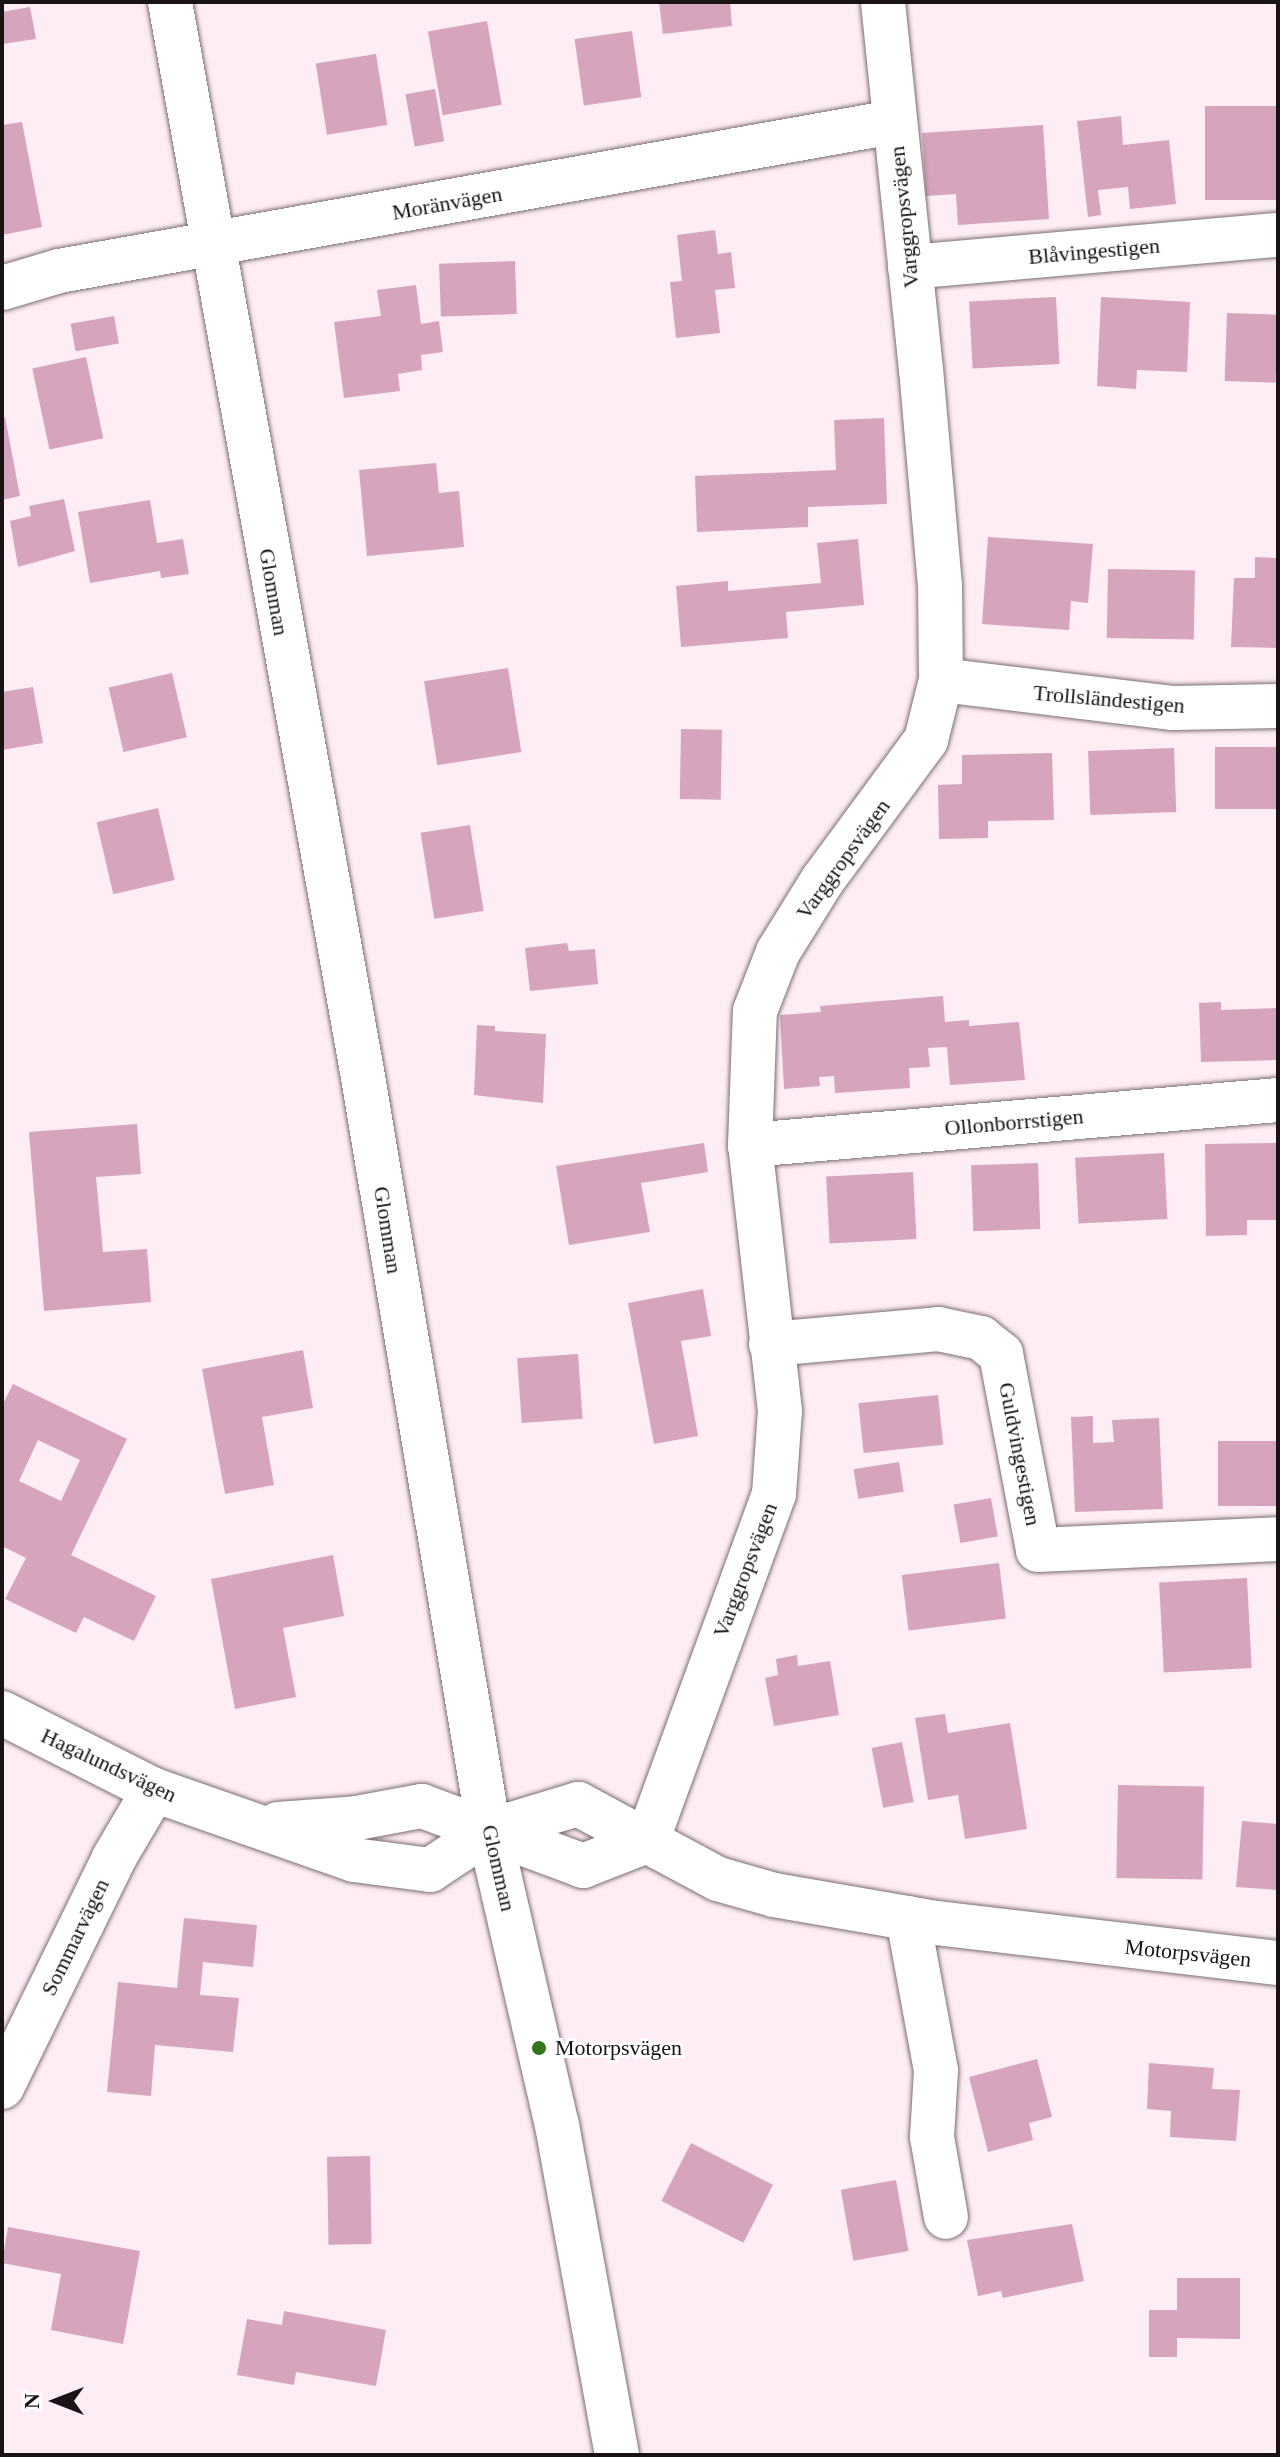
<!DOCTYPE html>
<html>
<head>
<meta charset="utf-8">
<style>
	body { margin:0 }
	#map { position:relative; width:1280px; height:2457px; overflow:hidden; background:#feedf5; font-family:"Times New Roman",serif }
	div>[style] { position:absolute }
	.building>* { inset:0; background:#d6a4bc; transform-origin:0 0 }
	.roads { filter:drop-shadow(0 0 2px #7c6d74) drop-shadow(0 0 2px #7c6d74) }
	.minor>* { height:44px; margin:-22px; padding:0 22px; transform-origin:22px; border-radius:22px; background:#fff }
	.dots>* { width:22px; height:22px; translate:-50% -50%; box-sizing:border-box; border:4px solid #fff; border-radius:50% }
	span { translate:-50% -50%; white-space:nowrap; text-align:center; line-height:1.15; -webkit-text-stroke:6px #fff; paint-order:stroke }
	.street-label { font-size:22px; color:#191316 }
	.poi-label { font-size:22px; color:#191316 }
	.left { translate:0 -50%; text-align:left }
	.frame { position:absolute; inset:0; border:4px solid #191316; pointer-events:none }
	.north { position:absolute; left:16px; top:2361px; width:80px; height:80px; -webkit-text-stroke:6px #fff; paint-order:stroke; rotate:270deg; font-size:22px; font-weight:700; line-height:32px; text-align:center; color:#191316 }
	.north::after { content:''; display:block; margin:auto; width:28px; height:36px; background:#191316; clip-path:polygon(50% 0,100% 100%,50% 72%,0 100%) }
</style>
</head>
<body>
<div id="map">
	<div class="building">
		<div style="clip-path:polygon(659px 2px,730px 2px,732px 26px,663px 34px)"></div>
		<div style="clip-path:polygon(30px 7px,36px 39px,2px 44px,2px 12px)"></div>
		<div style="left:487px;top:21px;width:85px;height:60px;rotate:80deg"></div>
		<div style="left:632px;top:31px;width:67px;height:58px;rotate:82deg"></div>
		<div style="left:376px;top:54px;width:72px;height:61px;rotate:81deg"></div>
		<div style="left:435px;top:89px;width:53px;height:30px;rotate:80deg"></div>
		<div style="left:1278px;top:106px;width:94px;height:73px;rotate:90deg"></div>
		<div style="clip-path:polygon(1121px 116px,1123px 145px,1169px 140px,1176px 204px,1130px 209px,1128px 187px,1098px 190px,1101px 215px,1088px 217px,1077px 121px)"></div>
		<div style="clip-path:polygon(22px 122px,42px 227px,2px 235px,2px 125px)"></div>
		<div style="clip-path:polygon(1043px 125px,1049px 219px,958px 225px,956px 194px,926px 196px,922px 133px)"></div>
		<div style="clip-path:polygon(715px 230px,718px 254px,731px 252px,735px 288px,715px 290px,720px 333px,676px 338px,670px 282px,682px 281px,677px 235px)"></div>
		<div style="left:515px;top:261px;width:53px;height:76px;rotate:88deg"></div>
		<div style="clip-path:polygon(416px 285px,421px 324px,439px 321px,443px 352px,421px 355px,422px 370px,398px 374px,400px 391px,344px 398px,334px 322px,381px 316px,377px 290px)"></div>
		<div style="left:1056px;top:297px;width:67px;height:87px;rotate:87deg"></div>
		<div style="clip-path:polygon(1101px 297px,1190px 302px,1187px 372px,1137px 370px,1136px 389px,1097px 386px)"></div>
		<div style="left:1227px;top:313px;width:51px;height:68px;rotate:2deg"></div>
		<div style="left:114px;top:316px;width:28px;height:44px;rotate:80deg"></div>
		<div style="left:86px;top:357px;width:83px;height:55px;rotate:78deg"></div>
		<div style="clip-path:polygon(5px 417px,20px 496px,2px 500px,2px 418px)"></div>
		<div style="clip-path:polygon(884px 418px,887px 504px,808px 507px,808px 527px,697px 532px,695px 476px,836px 470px,834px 420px)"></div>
		<div style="clip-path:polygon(436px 463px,439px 493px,459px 491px,464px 547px,367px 556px,359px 470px)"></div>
		<div style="clip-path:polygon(64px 499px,75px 551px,18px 567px,10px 521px,31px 516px,29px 506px)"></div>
		<div style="clip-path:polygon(150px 500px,157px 543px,183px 539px,189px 574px,161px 578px,160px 571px,90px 583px,78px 512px)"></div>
		<div style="clip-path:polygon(988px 537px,1093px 544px,1088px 603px,1071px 601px,1069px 630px,982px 624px)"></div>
		<div style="clip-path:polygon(858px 539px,864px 605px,786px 612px,788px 638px,681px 647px,676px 586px,728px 581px,728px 591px,821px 583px,817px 543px)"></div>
		<div style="clip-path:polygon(1255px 557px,1278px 558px,1278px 648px,1231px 647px,1234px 578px,1255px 578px)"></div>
		<div style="left:1108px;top:569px;width:87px;height:69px;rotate:1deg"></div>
		<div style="left:508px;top:668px;width:85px;height:85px;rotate:81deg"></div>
		<div style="left:172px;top:673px;width:66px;height:65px;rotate:77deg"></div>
		<div style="clip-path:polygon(33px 687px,43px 743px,2px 750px,2px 692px)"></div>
		<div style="left:681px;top:729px;width:41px;height:70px;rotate:1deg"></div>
		<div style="left:1278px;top:747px;width:62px;height:63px;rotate:90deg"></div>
		<div style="left:1174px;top:748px;width:64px;height:86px;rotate:88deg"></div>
		<div style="clip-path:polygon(1052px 753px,1054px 820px,988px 821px,988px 838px,939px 839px,938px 785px,962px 784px,962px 755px)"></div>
		<div style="left:158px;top:808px;width:74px;height:63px;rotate:77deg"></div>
		<div style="left:470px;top:825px;width:87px;height:50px;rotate:81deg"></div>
		<div style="clip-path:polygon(567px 943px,569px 951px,595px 949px,598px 984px,530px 991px,525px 948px)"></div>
		<div style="clip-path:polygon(943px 996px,945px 1022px,969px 1020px,969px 1026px,1019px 1022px,1025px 1080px,950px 1085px,947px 1047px,928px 1048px,930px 1067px,909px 1068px,910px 1088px,835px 1093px,834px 1076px,819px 1077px,820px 1086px,784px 1089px,780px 1015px,821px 1012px,820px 1006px)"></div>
		<div style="clip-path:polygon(1221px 1002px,1221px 1010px,1278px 1008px,1278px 1060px,1201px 1062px,1199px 1003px)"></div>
		<div style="clip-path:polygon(477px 1025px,495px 1026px,495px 1031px,546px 1034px,543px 1103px,474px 1095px)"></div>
		<div style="clip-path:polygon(137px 1124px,141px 1174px,96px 1177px,103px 1252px,147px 1249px,151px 1302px,44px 1311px,29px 1132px)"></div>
		<div style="clip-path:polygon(704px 1143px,708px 1172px,641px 1183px,650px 1232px,569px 1245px,556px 1166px)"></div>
		<div style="clip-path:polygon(1278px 1143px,1278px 1220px,1247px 1220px,1247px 1235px,1206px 1236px,1205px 1144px)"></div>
		<div style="left:1164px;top:1153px;width:66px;height:89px;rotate:87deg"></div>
		<div style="left:1038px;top:1163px;width:66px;height:67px;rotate:88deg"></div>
		<div style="left:913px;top:1172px;width:67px;height:87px;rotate:87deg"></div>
		<div style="clip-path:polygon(703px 1289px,711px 1336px,681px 1341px,698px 1436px,654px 1444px,628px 1303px)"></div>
		<div style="clip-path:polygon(303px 1350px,313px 1408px,262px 1417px,274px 1485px,225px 1494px,202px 1369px)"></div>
		<div style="left:578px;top:1354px;width:65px;height:61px;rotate:86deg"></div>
		<div style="clip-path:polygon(evenodd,13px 1384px,127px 1439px,71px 1555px,156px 1596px,134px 1641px,84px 1617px,76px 1633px,5px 1599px,26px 1558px,2px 1546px,2px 1406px,13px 1384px,38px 1440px,80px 1460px,61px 1501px,19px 1481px,38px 1440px)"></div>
		<div style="left:938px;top:1395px;width:50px;height:80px;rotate:84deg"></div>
		<div style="clip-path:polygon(1093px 1416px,1093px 1443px,1114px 1442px,1112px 1420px,1159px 1418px,1163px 1509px,1075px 1512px,1071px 1417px)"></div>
		<div style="left:1278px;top:1441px;width:65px;height:60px;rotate:90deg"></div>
		<div style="left:899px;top:1462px;width:30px;height:46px;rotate:81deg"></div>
		<div style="left:991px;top:1498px;width:39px;height:38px;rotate:80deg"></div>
		<div style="clip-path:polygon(333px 1555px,344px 1616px,283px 1628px,296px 1697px,235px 1709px,211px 1579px)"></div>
		<div style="left:999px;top:1563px;width:56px;height:98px;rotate:83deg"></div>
		<div style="left:1247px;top:1578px;width:90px;height:88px;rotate:87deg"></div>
		<div style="clip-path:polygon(797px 1655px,798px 1666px,830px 1661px,839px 1715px,774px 1726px,765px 1678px,778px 1675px,776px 1659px)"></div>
		<div style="clip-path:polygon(945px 1714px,948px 1733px,1010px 1723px,1027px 1829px,965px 1839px,958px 1795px,928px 1800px,915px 1718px)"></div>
		<div style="left:902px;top:1742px;width:61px;height:31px;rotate:79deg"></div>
		<div style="left:1118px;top:1785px;width:86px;height:93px;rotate:1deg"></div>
		<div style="clip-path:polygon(1242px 1821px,1278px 1824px,1278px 1890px,1236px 1887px)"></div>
		<div style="clip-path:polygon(184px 1918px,257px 1925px,253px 1967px,203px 1962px,200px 1995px,239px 1998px,233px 2052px,155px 2045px,151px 2096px,107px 2092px,118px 1982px,177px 1988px)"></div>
		<div style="clip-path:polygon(1037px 2059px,1052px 2117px,1029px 2123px,1033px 2140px,988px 2152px,969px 2077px)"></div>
		<div style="clip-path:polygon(1149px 2063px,1214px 2068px,1212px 2089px,1240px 2090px,1236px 2141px,1170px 2137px,1171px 2111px,1147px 2109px)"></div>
		<div style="left:691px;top:2143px;width:92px;height:65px;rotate:27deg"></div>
		<div style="left:370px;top:2156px;width:88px;height:43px;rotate:89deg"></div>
		<div style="left:896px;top:2180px;width:72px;height:56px;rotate:80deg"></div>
		<div style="clip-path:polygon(1072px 2224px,1084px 2281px,1003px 2298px,1001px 2291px,978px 2296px,967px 2240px)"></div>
		<div style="clip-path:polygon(8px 2227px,140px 2251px,123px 2344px,51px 2330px,61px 2274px,2px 2263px)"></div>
		<div style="clip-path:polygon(1177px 2278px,1240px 2278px,1240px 2339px,1177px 2338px,1177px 2357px,1149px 2357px,1149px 2310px,1177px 2310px)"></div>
		<div style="clip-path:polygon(284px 2311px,386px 2330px,376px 2386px,296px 2372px,294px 2385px,237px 2375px,247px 2319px,282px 2325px)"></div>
	</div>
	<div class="roads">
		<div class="minor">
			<div style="left:170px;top:2px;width:1086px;rotate:79.82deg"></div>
			<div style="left:362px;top:1071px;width:771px;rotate:80.51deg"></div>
			<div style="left:489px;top:1831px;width:302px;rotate:77deg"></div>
			<div style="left:557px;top:2125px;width:335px;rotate:79.7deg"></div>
			<div style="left:910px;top:267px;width:369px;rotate:-5deg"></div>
			<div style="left:2px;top:288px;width:59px;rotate:-16.6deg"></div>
			<div style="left:59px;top:271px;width:847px;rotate:-10.13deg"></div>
			<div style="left:941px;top:680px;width:234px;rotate:6.9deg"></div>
			<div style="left:1173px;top:708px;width:105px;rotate:-1.1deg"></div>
			<div style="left:750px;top:1145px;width:530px;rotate:-4.87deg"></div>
			<div style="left:771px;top:1344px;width:168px;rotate:-5.1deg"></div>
			<div style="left:938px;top:1329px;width:44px;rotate:11.8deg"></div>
			<div style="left:981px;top:1338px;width:26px;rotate:39deg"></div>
			<div style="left:1001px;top:1354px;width:199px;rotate:79.3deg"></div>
			<div style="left:1038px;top:1550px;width:240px;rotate:-2.6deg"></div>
			<div style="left:2px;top:1713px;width:170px;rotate:26.9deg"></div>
			<div style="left:154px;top:1790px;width:212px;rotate:19.3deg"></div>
			<div style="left:354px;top:1860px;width:77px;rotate:7.5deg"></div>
			<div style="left:430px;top:1870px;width:71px;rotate:-33.5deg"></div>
			<div style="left:489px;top:1831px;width:93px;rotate:-16.9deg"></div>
			<div style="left:578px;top:1804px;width:159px;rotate:28.2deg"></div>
			<div style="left:718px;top:1879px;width:58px;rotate:15.9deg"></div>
			<div style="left:774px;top:1895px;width:164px;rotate:9.8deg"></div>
			<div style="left:936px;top:1923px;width:344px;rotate:6.7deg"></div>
			<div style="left:278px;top:1824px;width:79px;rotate:-4.3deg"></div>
			<div style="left:357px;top:1818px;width:66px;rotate:-10.5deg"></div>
			<div style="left:422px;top:1806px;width:172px;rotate:20.4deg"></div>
			<div style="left:583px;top:1866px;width:69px;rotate:-21.3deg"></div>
			<div style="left:647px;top:1841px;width:370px;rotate:-69.9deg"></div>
			<div style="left:774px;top:1494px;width:83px;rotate:-85.9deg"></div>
			<div style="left:780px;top:1411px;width:268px;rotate:-96.4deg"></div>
			<div style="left:750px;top:1145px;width:134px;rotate:-87.9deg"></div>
			<div style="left:755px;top:1011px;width:63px;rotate:-68.7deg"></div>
			<div style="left:778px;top:952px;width:84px;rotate:-58.2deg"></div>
			<div style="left:822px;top:881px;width:175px;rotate:-53.6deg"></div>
			<div style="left:926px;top:740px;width:62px;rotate:-76deg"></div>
			<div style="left:941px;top:680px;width:94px;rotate:-90.6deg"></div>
			<div style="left:940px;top:586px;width:217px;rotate:-95deg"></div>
			<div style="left:921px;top:370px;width:370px;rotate:-95.9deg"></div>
			<div style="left:908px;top:1918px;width:155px;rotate:79.6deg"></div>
			<div style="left:936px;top:2070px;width:67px;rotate:93.4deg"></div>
			<div style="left:932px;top:2137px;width:81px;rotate:80.1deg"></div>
			<div style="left:2px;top:2087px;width:255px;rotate:-63.9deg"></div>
			<div style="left:114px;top:1858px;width:79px;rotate:-59.5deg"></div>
		</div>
	</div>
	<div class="dots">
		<div style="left:539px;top:2048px;background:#317719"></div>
	</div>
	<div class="street-label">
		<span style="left:447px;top:203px;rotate:-10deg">Moränvägen</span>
		<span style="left:904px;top:217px;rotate:-96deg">Varggropsvägen</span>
		<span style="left:1094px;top:251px;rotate:-5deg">Blåvingestigen</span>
		<span style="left:274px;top:592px;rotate:80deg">Glomman</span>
		<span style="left:1109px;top:699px;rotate:5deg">Trollsländestigen</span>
		<span style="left:843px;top:859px;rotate:-54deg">Varggropsvägen</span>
		<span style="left:1014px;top:1122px;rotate:-5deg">Ollonborrstigen</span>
		<span style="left:388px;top:1230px;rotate:81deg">Glomman</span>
		<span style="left:1020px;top:1454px;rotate:79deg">Guldvingestigen</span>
		<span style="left:745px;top:1570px;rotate:-69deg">Varggropsvägen</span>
		<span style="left:109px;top:1765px;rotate:25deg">Hagalundsvägen</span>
		<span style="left:499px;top:1868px;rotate:77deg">Glomman</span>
		<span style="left:75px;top:1937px;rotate:-64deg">Sommarvägen</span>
		<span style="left:1188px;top:1953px;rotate:6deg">Motorpsvägen</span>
	</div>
	<div class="poi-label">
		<span class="left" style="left:555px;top:2048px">Motorpsvägen</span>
	</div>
	<div class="frame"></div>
	<div class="north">N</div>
</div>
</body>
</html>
